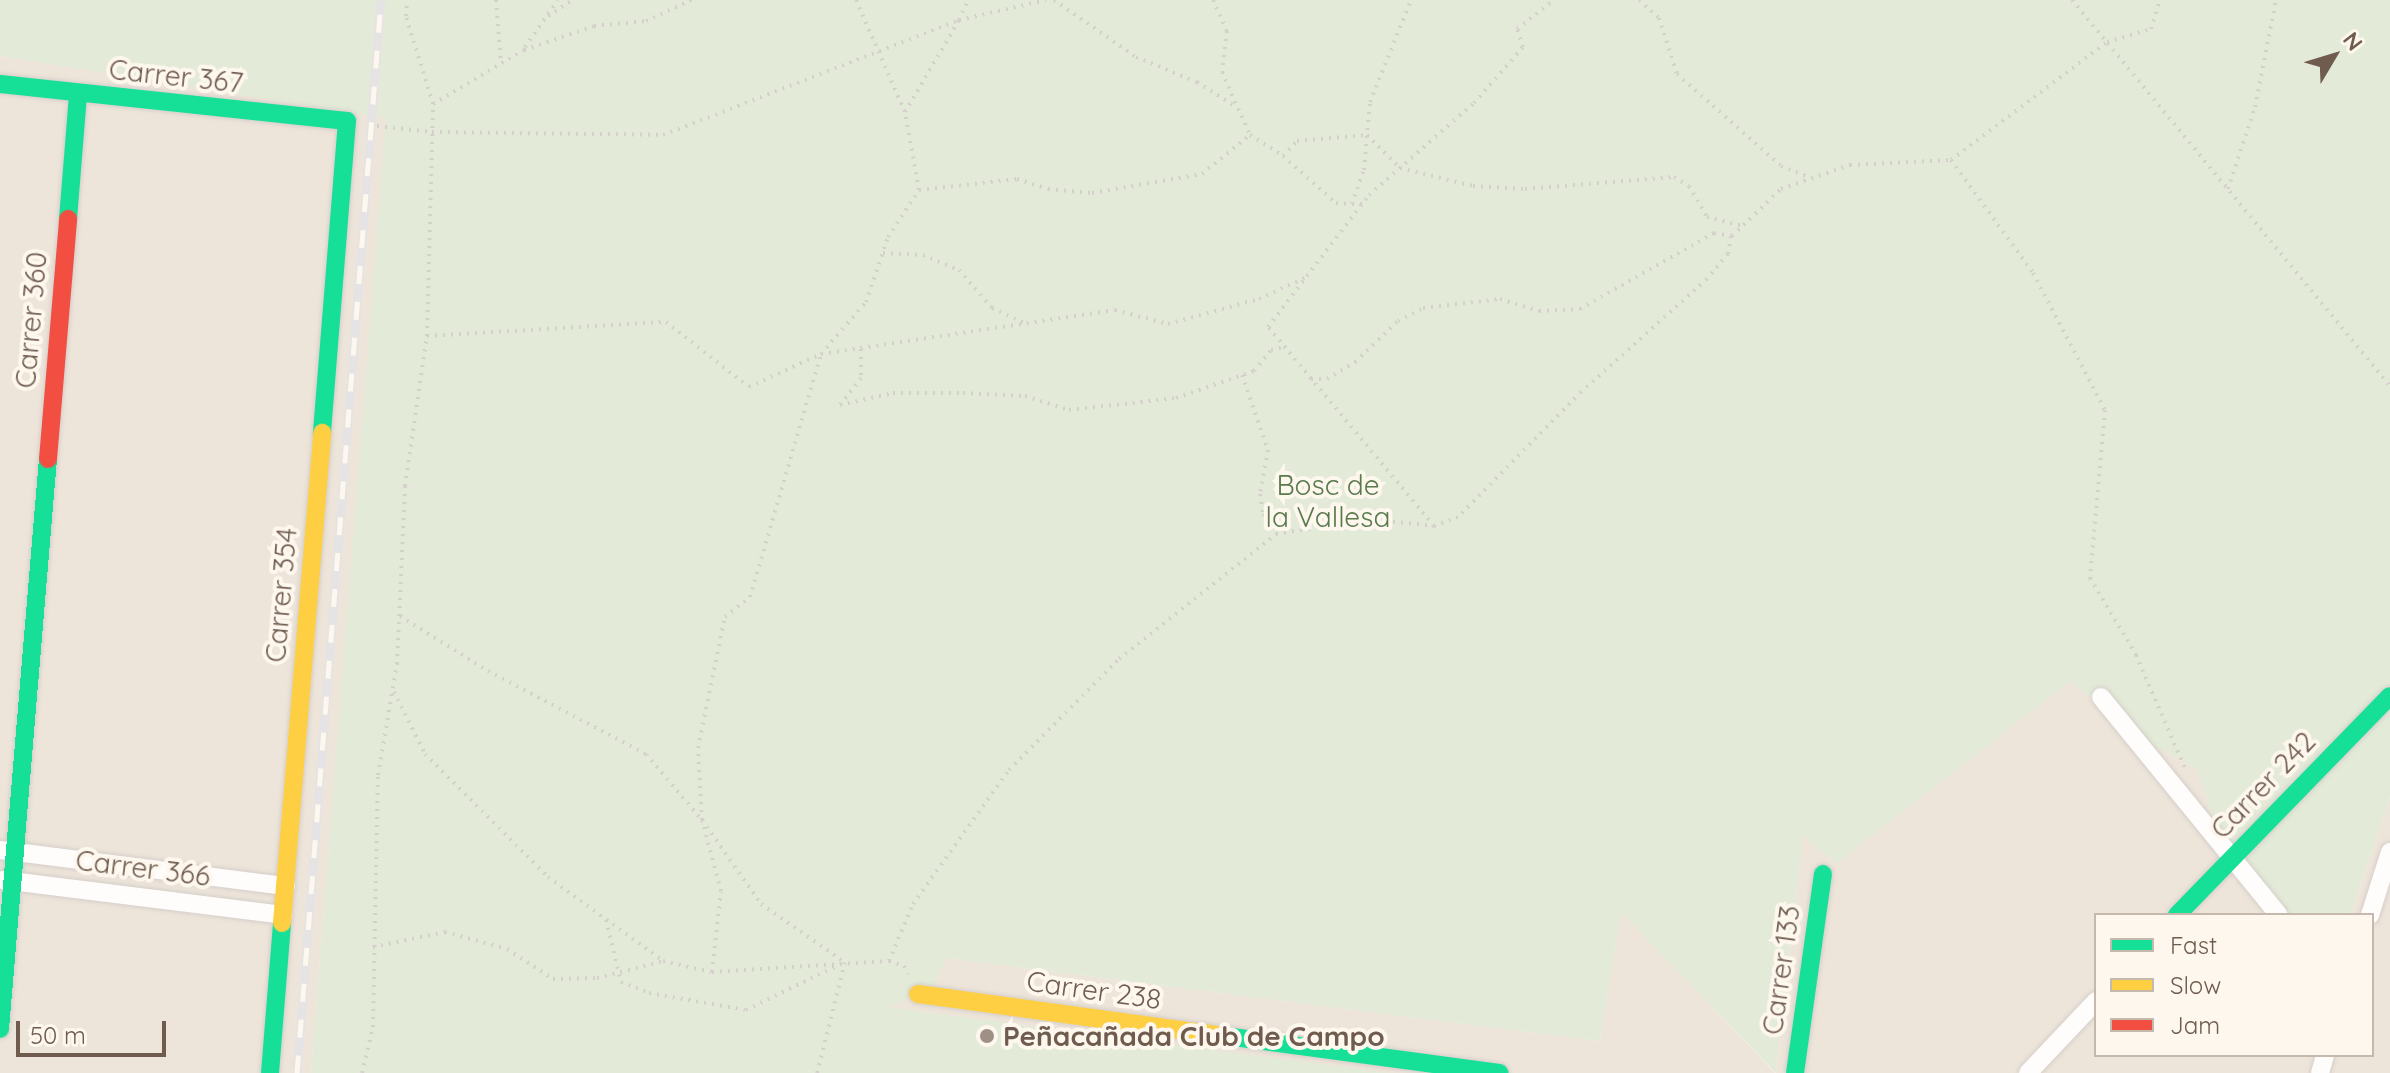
<!DOCTYPE html>
<html>
<head>
<meta charset="utf-8">
<style>
	body { margin:0 }
	#map { position:relative; width:2390px; height:1073px; overflow:hidden; background:#f6f2ec; font-family:Quicksand,sans-serif }
	div>[style] { position:absolute }
	.residential>* { inset:0; background:#eee5da }
	.green>* { inset:0; background:#e3ebd8 }
	.path>* { height:4px; margin-top:-2px; transform-origin:0; background:repeating-linear-gradient(90deg,#d6d0cc 0 2px,transparent 0 8px) }
	.roads { filter:drop-shadow(0 0 2px #d5cfca) drop-shadow(0 0 2px #d5cfca) }
	.street>* { height:18px; margin:-9px; padding:0 9px; transform-origin:9px; border-radius:9px; background:#fefdfc }
	.fast>* { height:18px; margin:-9px; padding:0 9px; transform-origin:9px; border-radius:9px; background:#16e098 }
	.slow>* { height:18px; margin:-9px; padding:0 9px; transform-origin:9px; border-radius:9px; background:#ffcf43 }
	.jam>* { height:18px; margin:-9px; padding:0 9px; transform-origin:9px; border-radius:9px; background:#f24e42 }
	.rail>* { height:9px; margin-top:-4.5px; transform-origin:0; background:repeating-linear-gradient(90deg,#fdf7ee 0 18px,#e5e3e4 0 36px); box-sizing:border-box; border-block:2px solid #e5e3e4 }
	.dots>* { width:22px; height:22px; translate:-50% -50%; box-sizing:border-box; border:4px solid #fdf7ee; border-radius:50% }
	span { translate:-50% -50%; white-space:nowrap; text-align:center; line-height:1.15; -webkit-text-stroke:8px #fdf7ee; paint-order:stroke }
	.street-label { font-size:28px; color:#705c4f }
	.park-label { font-size:28px; color:#587a4c }
	.poi-label { font-size:28px; color:#705c4f; font-weight:700 }
	.left { translate:0 -50%; text-align:left }
	.legend { position:absolute; left:2094px; top:913px; width:280px; height:144px; box-sizing:border-box; background:#fdf7ee; border:2px solid #c5b9ae; margin:0; padding:10px 14px; list-style:none; font-size:24px; color:#705c4f }
	.legend li { display:flex; align-items:center; gap:16px; height:40px }
	.legend b { width:40px; border:2px solid #c5b9ae }
	.north { position:absolute; left:2294px; top:16px; width:80px; height:80px; -webkit-text-stroke:6px #fdf7ee; paint-order:stroke; rotate:52deg; font-size:22px; font-weight:700; line-height:32px; text-align:center; color:#705c4f }
	.north::after { content:''; display:block; margin:auto; width:28px; height:36px; background:#705c4f; clip-path:polygon(50% 0,100% 100%,50% 72%,0 100%) }
	.scale { position:absolute; left:16px; top:1021px; width:150px; height:36px; box-sizing:border-box; border:4px solid #705c4f; border-top:0; padding-left:10px; font-size:24px; line-height:28px; white-space:nowrap; color:#705c4f; -webkit-text-stroke:6px #fdf7ee; paint-order:stroke }
</style>
</head>
<body>
<div id="map">
	<div class="residential">
		<div style="clip-path:polygon(0 56px,387px 117px,311px 1073px,0 1073px)"></div>
		<div style="clip-path:polygon(2070px 681px,2138px 736px,2197px 768px,2222px 844px,2280px 915px,2096px 915px,2096px 1055px,2372px 1055px,2372px 915px,2351px 915px,2390px 797px,2390px 1073px,1776px 1073px,1803px 835px,1837px 863px)"></div>
		<div style="clip-path:polygon(1621px 911px,1775px 1073px,843px 1073px,885px 1007px,946px 958px,1600px 1041px)"></div>
	</div>
	<div class="green">
		<div style="clip-path:polygon(0 0,2390px 0,2390px 797px,2351px 915px,2280px 915px,2222px 844px,2197px 769px,2138px 736px,2070px 681px,1837px 863px,1803px 836px,1776px 1073px,1621px 912px,1600px 1041px,946px 958px,933px 989px,887px 1007px,1390px 1073px,311px 1073px,386px 118px,0 56px)"></div>
	</div>
	<div class="path">
		<div style="left:496px;top:0;width:63px;rotate:85.5deg"></div>
		<div style="left:856px;top:0;width:122px;rotate:66.4deg"></div>
		<div style="left:1054px;top:0;width:100px;rotate:34.8deg"></div>
		<div style="left:1136px;top:57px;width:66px;rotate:22.3deg"></div>
		<div style="left:1197px;top:82px;width:43px;rotate:32.6deg"></div>
		<div style="left:1213px;top:0;width:34px;rotate:66deg"></div>
		<div style="left:1227px;top:31px;width:41px;rotate:97deg"></div>
		<div style="left:1222px;top:72px;width:69px;rotate:66deg"></div>
		<div style="left:1250px;top:135px;width:39px;rotate:32deg"></div>
		<div style="left:1283px;top:156px;width:71px;rotate:41.6deg"></div>
		<div style="left:1336px;top:203px;width:16px;rotate:4deg"></div>
		<div style="left:1639px;top:0;width:27px;rotate:42deg"></div>
		<div style="left:1659px;top:18px;width:59px;rotate:72.2deg"></div>
		<div style="left:1677px;top:74px;width:139px;rotate:41.5deg"></div>
		<div style="left:1781px;top:166px;width:31px;rotate:22deg"></div>
		<div style="left:2072px;top:0;width:500px;rotate:50.52deg"></div>
		<div style="left:548px;top:16px;width:30px;rotate:-33deg"></div>
		<div style="left:525px;top:47px;width:57px;rotate:-54.9deg"></div>
		<div style="left:433px;top:104px;width:106px;rotate:-30.7deg"></div>
		<div style="left:524px;top:50px;width:74px;rotate:-18.9deg"></div>
		<div style="left:594px;top:26px;width:52px;rotate:-5.5deg"></div>
		<div style="left:646px;top:21px;width:50px;rotate:-25deg"></div>
		<div style="left:369px;top:125px;width:63px;rotate:6.3deg"></div>
		<div style="left:432px;top:132px;width:231px;rotate:0.7deg"></div>
		<div style="left:663px;top:135px;width:318px;rotate:-21.2deg"></div>
		<div style="left:959px;top:20px;width:22px;rotate:-66deg"></div>
		<div style="left:1283px;top:156px;width:21px;rotate:-47deg"></div>
		<div style="left:1297px;top:141px;width:70px;rotate:-4.9deg"></div>
		<div style="left:1367px;top:135px;width:47px;rotate:45deg"></div>
		<div style="left:1400px;top:168px;width:75px;rotate:13.9deg"></div>
		<div style="left:1473px;top:186px;width:52px;rotate:3.3deg"></div>
		<div style="left:1525px;top:189px;width:149px;rotate:-4.6deg"></div>
		<div style="left:1674px;top:177px;width:17px;rotate:31deg"></div>
		<div style="left:1689px;top:186px;width:36px;rotate:60deg"></div>
		<div style="left:1707px;top:217px;width:36px;rotate:14deg"></div>
		<div style="left:1951px;top:160px;width:140px;rotate:54deg"></div>
		<div style="left:2033px;top:273px;width:155px;rotate:62.3deg"></div>
		<div style="left:2105px;top:410px;width:169px;rotate:95.1deg"></div>
		<div style="left:2090px;top:578px;width:90px;rotate:59.1deg"></div>
		<div style="left:2136px;top:655px;width:123px;rotate:66.6deg"></div>
		<div style="left:2228px;top:189px;width:86px;rotate:-71.8deg"></div>
		<div style="left:2255px;top:107px;width:109px;rotate:-78.9deg"></div>
		<div style="left:919px;top:190px;width:79px;rotate:-100.2deg"></div>
		<div style="left:905px;top:112px;width:107px;rotate:-59.6deg"></div>
		<div style="left:959px;top:20px;width:89px;rotate:-12.9deg"></div>
		<div style="left:1362px;top:204px;width:10px;rotate:180deg"></div>
		<div style="left:1352px;top:204px;width:36px;rotate:-71deg"></div>
		<div style="left:1364px;top:170px;width:68px;rotate:-85deg"></div>
		<div style="left:1370px;top:102px;width:110px;rotate:-68.1deg"></div>
		<div style="left:1732px;top:236px;width:68px;rotate:-43.8deg"></div>
		<div style="left:1781px;top:189px;width:73px;rotate:-19.2deg"></div>
		<div style="left:1850px;top:165px;width:101px;rotate:-2.8deg"></div>
		<div style="left:1951px;top:160px;width:196px;rotate:-37.1deg"></div>
		<div style="left:2107px;top:42px;width:46px;rotate:-16.5deg"></div>
		<div style="left:2151px;top:29px;width:30px;rotate:-73deg"></div>
		<div style="left:883px;top:253px;width:40px;rotate:2.9deg"></div>
		<div style="left:923px;top:255px;width:39px;rotate:23deg"></div>
		<div style="left:959px;top:270px;width:50px;rotate:49deg"></div>
		<div style="left:992px;top:308px;width:40px;rotate:25deg"></div>
		<div style="left:427px;top:336px;width:239px;rotate:-3.4deg"></div>
		<div style="left:666px;top:322px;width:105px;rotate:38.1deg"></div>
		<div style="left:749px;top:387px;width:79px;rotate:-24.6deg"></div>
		<div style="left:821px;top:354px;width:297px;rotate:-8.5deg"></div>
		<div style="left:1115px;top:310px;width:55px;rotate:14.8deg"></div>
		<div style="left:1168px;top:324px;width:94px;rotate:-15.4deg"></div>
		<div style="left:1259px;top:299px;width:50px;rotate:-25deg"></div>
		<div style="left:861px;top:349px;width:29px;rotate:90deg"></div>
		<div style="left:861px;top:378px;width:34px;rotate:128deg"></div>
		<div style="left:840px;top:405px;width:54px;rotate:-12.8deg"></div>
		<div style="left:893px;top:393px;width:70px"></div>
		<div style="left:963px;top:393px;width:62px;rotate:2.8deg"></div>
		<div style="left:1025px;top:396px;width:46px;rotate:17.7deg"></div>
		<div style="left:1069px;top:410px;width:108px;rotate:-6.4deg"></div>
		<div style="left:1176px;top:398px;width:83px;rotate:-19.1deg"></div>
		<div style="left:1254px;top:371px;width:27px;rotate:-51deg"></div>
		<div style="left:1271px;top:350px;width:13px;rotate:-13deg"></div>
		<div style="left:1242px;top:375px;width:79px;rotate:70.9deg"></div>
		<div style="left:1268px;top:450px;width:45px;rotate:100.3deg"></div>
		<div style="left:1260px;top:494px;width:20px;rotate:81deg"></div>
		<div style="left:1263px;top:514px;width:24px;rotate:57deg"></div>
		<div style="left:1311px;top:379px;width:16px"></div>
		<div style="left:1327px;top:379px;width:33px;rotate:-31deg"></div>
		<div style="left:1355px;top:362px;width:59px;rotate:-43.6deg"></div>
		<div style="left:1398px;top:321px;width:28px;rotate:-27deg"></div>
		<div style="left:1423px;top:308px;width:78px;rotate:-6.7deg"></div>
		<div style="left:1500px;top:299px;width:41px;rotate:17.1deg"></div>
		<div style="left:1539px;top:311px;width:41px;rotate:-2.8deg"></div>
		<div style="left:1580px;top:309px;width:154px;rotate:-29.6deg"></div>
		<div style="left:1714px;top:233px;width:17px;rotate:10deg"></div>
		<div style="left:1731px;top:236px;width:18px;rotate:99deg"></div>
		<div style="left:1728px;top:254px;width:33px;rotate:130deg"></div>
		<div style="left:1707px;top:279px;width:169px;rotate:138.1deg"></div>
		<div style="left:1581px;top:392px;width:175px;rotate:134.5deg"></div>
		<div style="left:1458px;top:517px;width:26px;rotate:159deg"></div>
		<div style="left:400px;top:616px;width:104px;rotate:32deg"></div>
		<div style="left:488px;top:671px;width:178px;rotate:27.7deg"></div>
		<div style="left:646px;top:754px;width:87px;rotate:49.7deg"></div>
		<div style="left:702px;top:820px;width:103px;rotate:54.9deg"></div>
		<div style="left:761px;top:904px;width:100px;rotate:34.8deg"></div>
		<div style="left:394px;top:692px;width:69px;rotate:63.4deg"></div>
		<div style="left:425px;top:754px;width:174px;rotate:45deg"></div>
		<div style="left:548px;top:877px;width:142px;rotate:36.1deg"></div>
		<div style="left:606px;top:920px;width:64px;rotate:76.4deg"></div>
		<div style="left:621px;top:982px;width:30px;rotate:21deg"></div>
		<div style="left:649px;top:993px;width:98px;rotate:9.9deg"></div>
		<div style="left:746px;top:1010px;width:108px;rotate:-25.9deg"></div>
		<div style="left:373px;top:947px;width:74px;rotate:-11.8deg"></div>
		<div style="left:445px;top:932px;width:64px;rotate:15.3deg"></div>
		<div style="left:507px;top:949px;width:55px;rotate:33.1deg"></div>
		<div style="left:553px;top:979px;width:44px;rotate:-1.3deg"></div>
		<div style="left:597px;top:978px;width:68px;rotate:-14.4deg"></div>
		<div style="left:663px;top:961px;width:50px;rotate:12.7deg"></div>
		<div style="left:712px;top:972px;width:177px;rotate:-3.6deg"></div>
		<div style="left:889px;top:961px;width:16px;rotate:18deg"></div>
		<div style="left:904px;top:966px;width:9px;rotate:63deg"></div>
		<div style="left:889px;top:961px;width:62px;rotate:-67.2deg"></div>
		<div style="left:913px;top:904px;width:165px;rotate:-54.4deg"></div>
		<div style="left:1009px;top:770px;width:156px;rotate:-45.3deg"></div>
		<div style="left:1119px;top:659px;width:201px;rotate:-38.5deg"></div>
		<div style="left:1276px;top:534px;width:94px;rotate:-9.2deg"></div>
		<div style="left:1369px;top:519px;width:65px;rotate:6.1deg"></div>
		<div style="left:1434px;top:526px;width:259px;rotate:-129.8deg"></div>
		<div style="left:1268px;top:327px;width:166px;rotate:-52.6deg"></div>
		<div style="left:1369px;top:195px;width:140px;rotate:-41.2deg"></div>
		<div style="left:1474px;top:103px;width:74px;rotate:-48.8deg"></div>
		<div style="left:1523px;top:47px;width:19px;rotate:-108deg"></div>
		<div style="left:1517px;top:29px;width:47px;rotate:-38.1deg"></div>
		<div style="left:712px;top:972px;width:81px;rotate:-83.7deg"></div>
		<div style="left:721px;top:891px;width:73px;rotate:-105deg"></div>
		<div style="left:702px;top:820px;width:72px;rotate:-93.2deg"></div>
		<div style="left:698px;top:748px;width:134px;rotate:-78.4deg"></div>
		<div style="left:725px;top:617px;width:32px;rotate:-39deg"></div>
		<div style="left:750px;top:597px;width:253px;rotate:-73.7deg"></div>
		<div style="left:821px;top:354px;width:69px;rotate:-49.1deg"></div>
		<div style="left:866px;top:302px;width:69px;rotate:-71.3deg"></div>
		<div style="left:888px;top:237px;width:56px;rotate:-56.6deg"></div>
		<div style="left:919px;top:190px;width:99px;rotate:-6.4deg"></div>
		<div style="left:1017px;top:179px;width:33px;rotate:18deg"></div>
		<div style="left:1048px;top:189px;width:44px;rotate:5.2deg"></div>
		<div style="left:1092px;top:193px;width:112px;rotate:-9.8deg"></div>
		<div style="left:1202px;top:174px;width:62px;rotate:-39.1deg"></div>
		<div style="left:362px;top:1073px;width:47px;rotate:-76.6deg"></div>
		<div style="left:373px;top:1027px;width:252px;rotate:-88.9deg"></div>
		<div style="left:378px;top:775px;width:113px;rotate:-80.3deg"></div>
		<div style="left:397px;top:664px;width:178px;rotate:-87.4deg"></div>
		<div style="left:405px;top:486px;width:152px;rotate:-81.7deg"></div>
		<div style="left:427px;top:336px;width:232px;rotate:-88.5deg"></div>
		<div style="left:433px;top:104px;width:92px;rotate:-107.1deg"></div>
		<div style="left:406px;top:16px;width:16px;rotate:-86deg"></div>
		<div style="left:817px;top:1073px;width:114px;rotate:-75.8deg"></div>
	</div>
	<div class="roads">
		<div class="street">
			<div style="left:2101px;top:697px;width:281px;rotate:50.8deg"></div>
			<div style="left:0;top:850px;width:288px;rotate:7.2deg"></div>
			<div style="left:3px;top:880px;width:282px;rotate:7.1deg"></div>
			<div style="left:2370px;top:915px;width:66px;rotate:-72.4deg"></div>
			<div style="left:2028px;top:1073px;width:99px;rotate:-46.6deg"></div>
			<div style="left:2320px;top:1073px;width:19px;rotate:-74deg"></div>
		</div>
		<div class="fast">
			<div style="left:0;top:84px;width:349px;rotate:6.1deg"></div>
			<div style="left:347px;top:121px;width:313px;rotate:94.6deg"></div>
			<div style="left:68px;top:219px;width:124px;rotate:-85.4deg"></div>
			<div style="left:2177px;top:915px;width:305px;rotate:-45.8deg"></div>
			<div style="left:0;top:1029px;width:572px;rotate:-85.19deg"></div>
			<div style="left:1226px;top:1036px;width:276px;rotate:7.7deg"></div>
			<div style="left:270px;top:1073px;width:150px;rotate:-85.4deg"></div>
			<div style="left:1795px;top:1073px;width:201px;rotate:-82deg"></div>
		</div>
		<div class="slow">
			<div style="left:282px;top:923px;width:492px;rotate:-85.3deg"></div>
			<div style="left:918px;top:994px;width:311px;rotate:7.8deg"></div>
		</div>
		<div class="jam">
			<div style="left:48px;top:459px;width:241px;rotate:-85.2deg"></div>
		</div>
	</div>
	<div class="rail">
		<div style="left:297px;top:1073px;width:1076px;rotate:-85.52deg"></div>
	</div>
	<div class="dots">
		<div style="left:987px;top:1036px;background:#9f9086"></div>
	</div>
	<div class="street-label">
		<span style="left:176px;top:76px;rotate:6deg">Carrer 367</span>
		<span style="left:31px;top:320px;rotate:-85deg">Carrer 360</span>
		<span style="left:281px;top:595px;rotate:-85deg">Carrer 354</span>
		<span style="left:2263px;top:785px;rotate:-46deg">Carrer 242</span>
		<span style="left:143px;top:868px;rotate:7deg">Carrer 366</span>
		<span style="left:1781px;top:970px;rotate:-82deg">Carrer 133</span>
		<span style="left:1094px;top:990px;rotate:8deg">Carrer 238</span>
	</div>
	<div class="park-label">
		<span style="left:1328px;top:501px">Bosc de<br>la Vallesa</span>
	</div>
	<div class="poi-label">
		<span class="left" style="left:1003px;top:1036px">Peñacañada Club de Campo</span>
	</div>
	<ul class="legend">
	<li><b style="height:10px;background:#16e098"></b>Fast</li>
	<li><b style="height:10px;background:#ffcf43"></b>Slow</li>
	<li><b style="height:10px;background:#f24e42"></b>Jam</li>
	</ul>
	<div class="north">N</div>
	<div class="scale">50 m</div>
</div>
</body>
</html>
